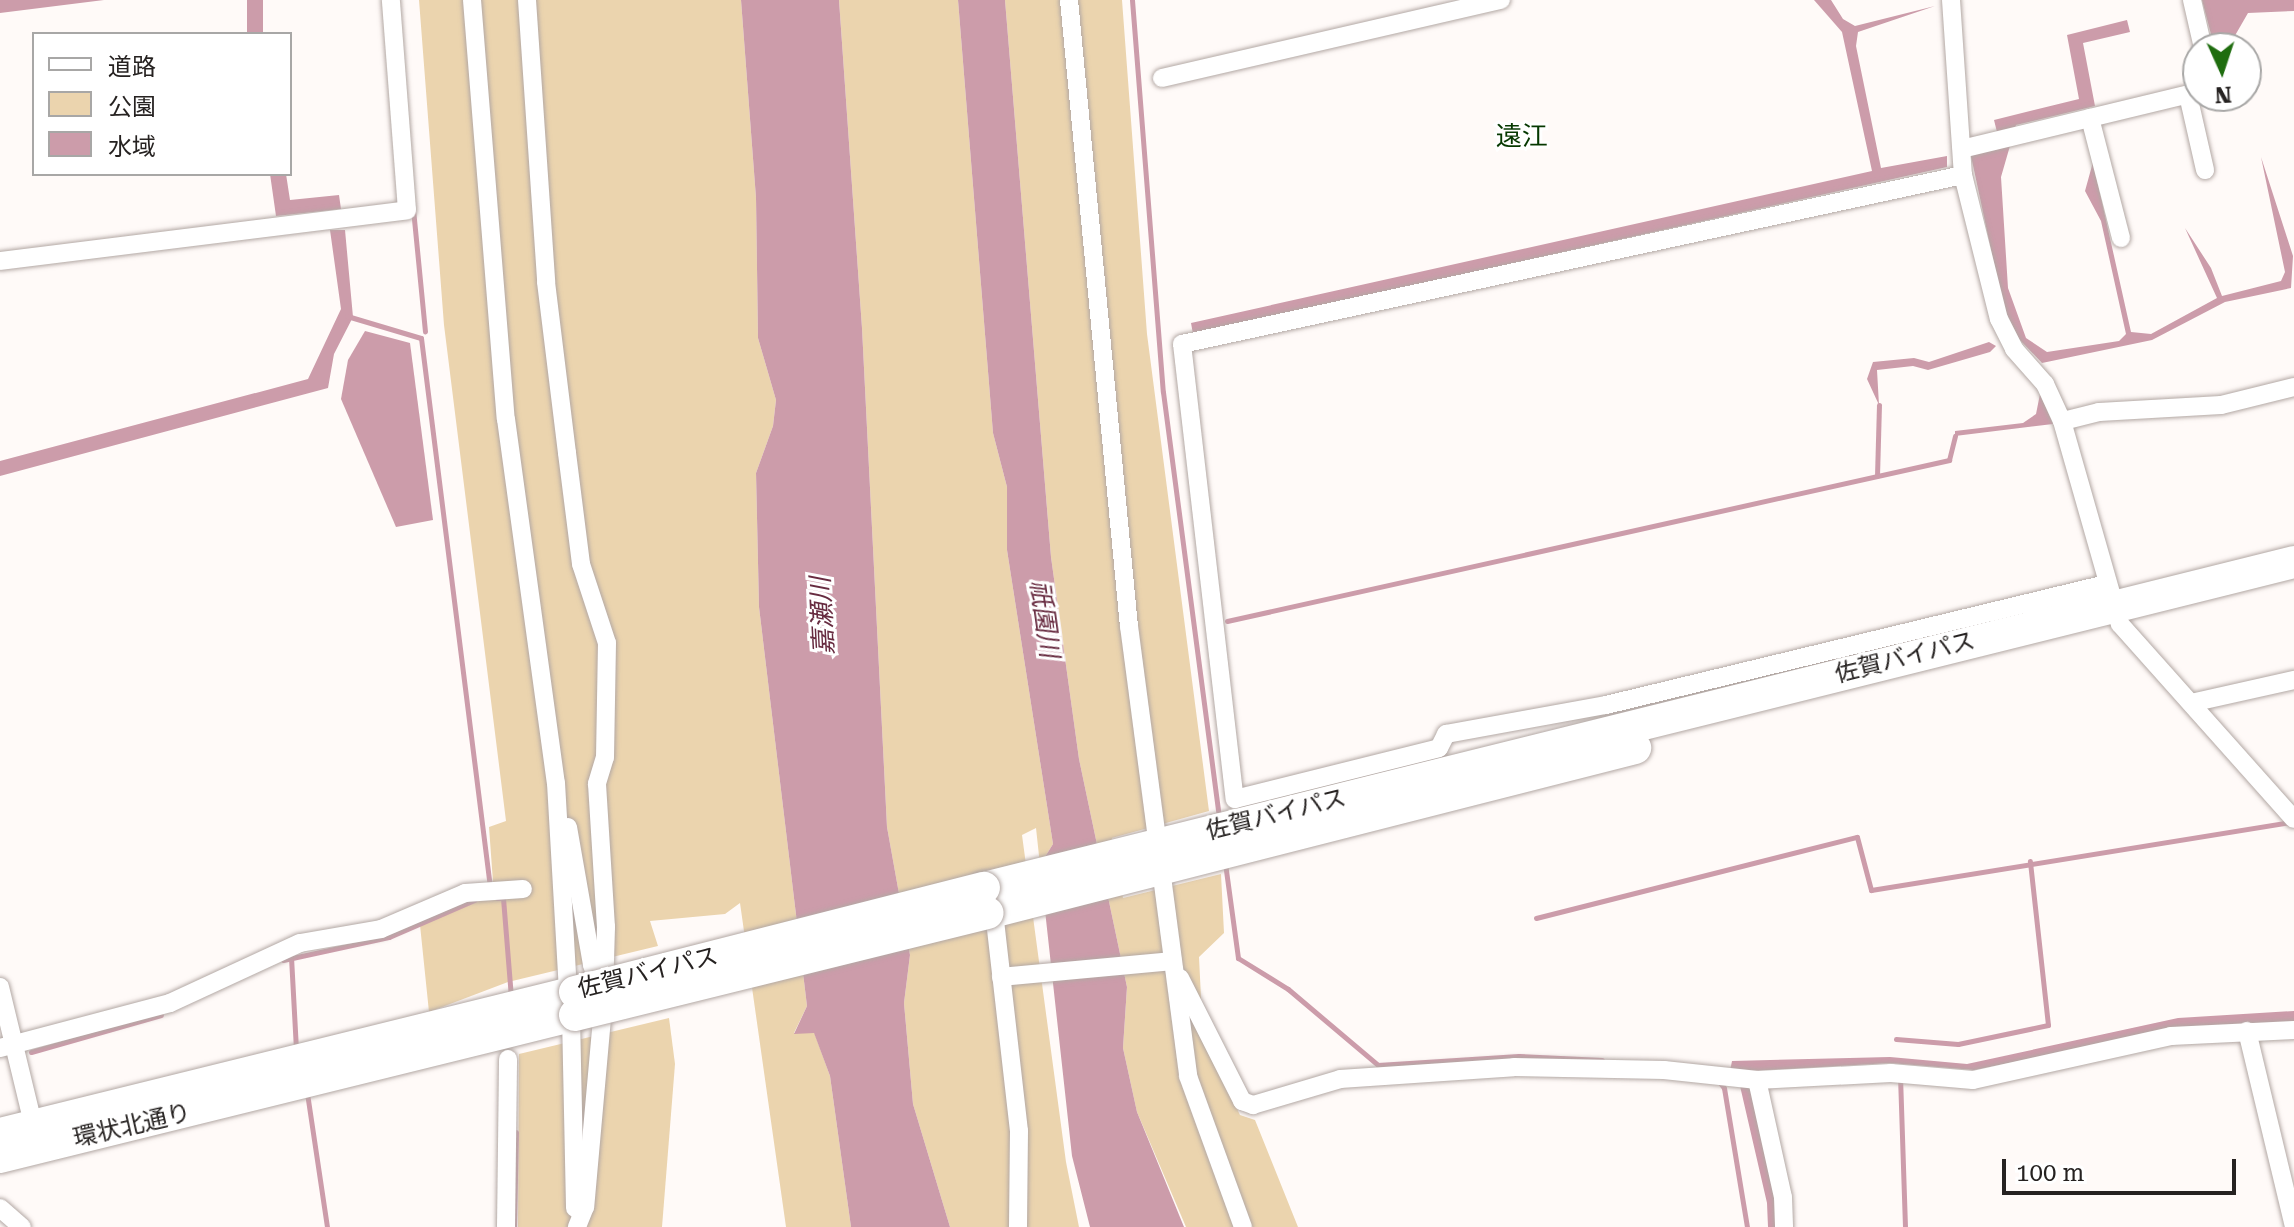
<!DOCTYPE html>
<html>
<head>
<meta charset="utf-8">
<style>
	body { margin:0 }
	#map { position:relative; width:2294px; height:1227px; overflow:hidden; background:#fffaf8; font-family:"Roboto Serif","Noto Sans JP",serif }
	div>[style] { position:absolute }
	.green>* { inset:0; background:#ebd4ae }
	.water>* { inset:0; background:#cc9caa; transform-origin:0 0 }
	.stream>* { height:5px; margin:-2.5px; padding:0 2.5px; transform-origin:2.5px; border-radius:2.5px; background:#cc9caa }
	.roads { filter:drop-shadow(0 0 2px #b3a8a4) drop-shadow(0 0 2px #b3a8a4) }
	.minor>* { height:18px; margin:-9px; padding:0 9px; transform-origin:9px; border-radius:9px; background:#fff }
	.trunk>* { height:32px; margin:-16px; padding:0 16px; transform-origin:16px; border-radius:16px; background:#fff }
	.bridges { filter:drop-shadow(0 0 2px #b3a8a4) drop-shadow(0 0 2px #b3a8a4) }
	.trunk-bridge>* { height:32px; margin:-16px; padding:0 16px; transform-origin:16px; border-radius:16px; background:#fff }
	span { translate:-50% -50%; white-space:nowrap; text-align:center; line-height:1.15; -webkit-text-stroke:6px #fff; paint-order:stroke }
	.street-label { font-size:24px; color:#262221 }
	.neighbourhood-label { font-size:26px; color:#053800 }
	.water-label { font-size:26px; color:#672b40; font-style:italic }
	.legend { position:absolute; left:32px; top:32px; width:260px; height:144px; box-sizing:border-box; background:#fff; border:2px solid #a8a7a6; margin:0; padding:10px 14px; list-style:none; font-size:24px; color:#262221 }
	.legend li { display:flex; align-items:center; gap:16px; height:40px }
	.legend b { width:40px; border:2px solid #a8a7a6 }
	.north { position:absolute; left:2182px; top:32px; width:80px; height:80px; box-sizing:border-box; background:#fff; border:2px solid #a8a7a6; border-radius:50%; rotate:177deg; font-size:22px; font-weight:700; line-height:32px; text-align:center; color:#262221 }
	.north::after { content:''; display:block; margin:auto; width:28px; height:36px; background:#1f6d0f; clip-path:polygon(50% 0,100% 100%,50% 72%,0 100%) }
	.scale { position:absolute; left:2002px; top:1159px; width:234px; height:36px; box-sizing:border-box; border:4px solid #262221; border-top:0; padding-left:10px; font-size:24px; line-height:28px; white-space:nowrap; color:#262221; -webkit-text-stroke:6px #fff; paint-order:stroke }
</style>
</head>
<body>
<div id="map">
	<div class="green">
		<div style="clip-path:polygon(419px 0,741px 0,756px 198px,758px 338px,776px 400px,773px 426px,756px 473px,759px 607px,807px 1006px,794px 1033px,814px 1032px,830px 1076px,851px 1227px,786px 1227px,740px 903px,725px 914px,650px 921px,658px 946px,508px 982px,429px 1012px,420px 925px,474px 903px,493px 882px,489px 827px,506px 821px,444px 325px)"></div>
		<div style="clip-path:polygon(839px 0,958px 0,993px 433px,1007px 487px,1007px 550px,1053px 844px,1040px 865px,1036px 828px,1022px 835px,1066px 1162px,1079px 1227px,950px 1227px,913px 1104px,904px 1003px,910px 955px,887px 827px,862px 328px)"></div>
		<div style="clip-path:polygon(1005px 0,1122px 0,1147px 334px,1209px 811px,1112px 838px,1123px 898px,1221px 874px,1224px 933px,1199px 957px,1203px 1038px,1240px 1115px,1255px 1120px,1298px 1227px,1186px 1227px,1137px 1112px,1123px 1048px,1127px 987px,1079px 759px,1051px 557px)"></div>
		<div style="clip-path:polygon(669px 1018px,675px 1064px,662px 1227px,518px 1227px,519px 1054px)"></div>
	</div>
	<div class="water">
		<div style="clip-path:polygon(0 0,104px 0,0 13px)"></div>
		<div style="left:247px;top:0;width:16px;height:34px"></div>
		<div style="clip-path:polygon(741px 0,839px 0,862px 328px,887px 827px,910px 955px,904px 1003px,913px 1104px,950px 1227px,851px 1227px,830px 1076px,814px 1033px,794px 1034px,807px 1006px,759px 607px,756px 473px,773px 426px,776px 400px,758px 338px,756px 198px)"></div>
		<div style="clip-path:polygon(958px 0,1005px 0,1051px 557px,1079px 759px,1127px 987px,1123px 1048px,1137px 1112px,1184px 1227px,1090px 1227px,1072px 1156px,1040px 865px,1053px 844px,1007px 550px,1007px 487px,993px 433px)"></div>
		<div style="clip-path:polygon(1814px 0,1831px 0,1843px 19px,1855px 26px,1935px 6px,1858px 32px,1856px 46px,1881px 168px,1947px 156px,1947px 167px,1193px 334px,1191px 323px,1872px 171px,1842px 32px)"></div>
		<div style="clip-path:polygon(2202px 0,2294px 0,2294px 11px,2248px 13px,2233px 39px,2213px 42px)"></div>
		<div style="clip-path:polygon(2127px 20px,2130px 32px,2083px 43px,2095px 106px,2016px 125px,2001px 177px,2008px 288px,2026px 338px,2047px 352px,2119px 341px,2126px 334px,2101px 221px,2085px 191px,2093px 162px,2131px 332px,2151px 334px,2217px 298px,2185px 228px,2211px 268px,2222px 296px,2281px 281px,2285px 272px,2261px 157px,2293px 256px,2291px 288px,2225px 302px,2152px 340px,2042px 363px,2019px 339px,2003px 306px,1971px 156px,1997px 132px,1994px 120px,2079px 99px,2067px 35px)"></div>
		<div style="clip-path:polygon(270px 174px,286px 174px,290px 200px,339px 195px,341px 209px,276px 216px)"></div>
		<div style="clip-path:polygon(330px 230px,345px 230px,353px 317px,334px 354px,328px 388px,0 476px,0 461px,308px 379px,341px 309px)"></div>
		<div style="clip-path:polygon(365px 331px,410px 343px,433px 520px,396px 527px,341px 399px,348px 360px)"></div>
		<div style="clip-path:polygon(1989px 342px,1996px 346px,1990px 352px,1928px 370px,1913px 366px,1877px 370px,1879px 405px,1867px 379px,1873px 362px,1914px 358px,1929px 362px)"></div>
		<div style="clip-path:polygon(2040px 394px,2053px 424px,1955px 436px,1955px 431px,2023px 423px,2036px 414px)"></div>
		<div style="clip-path:polygon(2294px 1011px,2294px 1024px,2180px 1029px,1974px 1070px,1890px 1063px,1751px 1071px,1775px 1199px,1776px 1227px,1768px 1227px,1767px 1203px,1737px 1073px,1730px 1071px,1732px 1061px,1890px 1057px,1967px 1064px,2178px 1018px)"></div>
	</div>
	<div class="stream">
		<div style="left:1132px;top:0;width:393px;rotate:85.5deg"></div>
		<div style="left:1163px;top:392px;width:429px;rotate:82.5deg"></div>
		<div style="left:413px;top:209px;width:123px;rotate:84.4deg"></div>
		<div style="left:347px;top:316px;width:77px;rotate:16.6deg"></div>
		<div style="left:421px;top:338px;width:553px;rotate:82.84deg"></div>
		<div style="left:1877px;top:476px;width:71px;rotate:-88.4deg"></div>
		<div style="left:1227px;top:621px;width:740px;rotate:-12.57deg"></div>
		<div style="left:1949px;top:460px;width:25px;rotate:-76deg"></div>
		<div style="left:1225px;top:863px;width:96px;rotate:82.2deg"></div>
		<div style="left:1238px;top:958px;width:59px;rotate:31.8deg"></div>
		<div style="left:1288px;top:989px;width:118px;rotate:40.2deg"></div>
		<div style="left:1378px;top:1065px;width:141px;rotate:-3.7deg"></div>
		<div style="left:1519px;top:1056px;width:83px;rotate:2.8deg"></div>
		<div style="left:497px;top:898px;width:6px"></div>
		<div style="left:503px;top:898px;width:100px;rotate:85.4deg"></div>
		<div style="left:1536px;top:918px;width:331px;rotate:-14.2deg"></div>
		<div style="left:1857px;top:837px;width:55px;rotate:75.2deg"></div>
		<div style="left:1871px;top:890px;width:425px;rotate:-9.2deg"></div>
		<div style="left:291px;top:957px;width:91px;rotate:86.9deg"></div>
		<div style="left:283px;top:960px;width:108px;rotate:-12.2deg"></div>
		<div style="left:389px;top:937px;width:93px;rotate:-23.5deg"></div>
		<div style="left:1896px;top:1039px;width:62px;rotate:4.6deg"></div>
		<div style="left:1958px;top:1044px;width:92px;rotate:-11.9deg"></div>
		<div style="left:2048px;top:1025px;width:165px;rotate:-96.3deg"></div>
		<div style="left:31px;top:1052px;width:135px;rotate:-15.9deg"></div>
		<div style="left:1900px;top:1076px;width:151px;rotate:88.1deg"></div>
		<div style="left:1718px;top:1080px;width:10px;rotate:53deg"></div>
		<div style="left:1724px;top:1088px;width:141px;rotate:80.6deg"></div>
		<div style="left:307px;top:1093px;width:135px;rotate:81.5deg"></div>
		<div style="left:514px;top:1226px;width:94px;rotate:-88.8deg"></div>
	</div>
	<div class="roads">
		<div class="minor">
			<div style="left:472px;top:0;width:420px;rotate:85.4deg"></div>
			<div style="left:506px;top:419px;width:367px;rotate:82.2deg"></div>
			<div style="left:556px;top:783px;width:211px;rotate:86.7deg"></div>
			<div style="left:527px;top:0;width:283px;rotate:86.1deg"></div>
			<div style="left:546px;top:282px;width:172px;rotate:83deg"></div>
			<div style="left:567px;top:453px;width:112px;rotate:82.8deg"></div>
			<div style="left:581px;top:564px;width:83px;rotate:71.8deg"></div>
			<div style="left:607px;top:643px;width:114px;rotate:91deg"></div>
			<div style="left:605px;top:757px;width:28px;rotate:107deg"></div>
			<div style="left:597px;top:784px;width:143px;rotate:86.4deg"></div>
			<div style="left:606px;top:927px;width:69px;rotate:91.7deg"></div>
			<div style="left:604px;top:996px;width:212px;rotate:95.1deg"></div>
			<div style="left:585px;top:1207px;width:22px;rotate:112deg"></div>
			<div style="left:1069px;top:0;width:629px;rotate:84.53deg"></div>
			<div style="left:1129px;top:626px;width:454px;rotate:82.5deg"></div>
			<div style="left:1188px;top:1076px;width:161px;rotate:70deg"></div>
			<div style="left:1951px;top:0;width:175px;rotate:86.1deg"></div>
			<div style="left:1963px;top:175px;width:148px;rotate:76deg"></div>
			<div style="left:1999px;top:319px;width:34px;rotate:63deg"></div>
			<div style="left:2014px;top:349px;width:47px;rotate:48.5deg"></div>
			<div style="left:2045px;top:384px;width:41px;rotate:65.3deg"></div>
			<div style="left:2192px;top:0;width:49px;rotate:77.1deg"></div>
			<div style="left:1162px;top:78px;width:348px;rotate:-13deg"></div>
			<div style="left:2188px;top:95px;width:77px;rotate:77.2deg"></div>
			<div style="left:2090px;top:118px;width:124px;rotate:75.5deg"></div>
			<div style="left:1962px;top:149px;width:243px;rotate:-13.6deg"></div>
			<div style="left:1963px;top:175px;width:799px;rotate:167.79deg"></div>
			<div style="left:1182px;top:344px;width:458px;rotate:83.4deg"></div>
			<div style="left:1235px;top:799px;width:210px;rotate:-14deg"></div>
			<div style="left:1439px;top:748px;width:16px;rotate:-63deg"></div>
			<div style="left:1446px;top:734px;width:163px;rotate:-10.3deg"></div>
			<div style="left:1606px;top:705px;width:514px;rotate:-13.6deg"></div>
			<div style="left:0;top:261px;width:410px;rotate:-7.1deg"></div>
			<div style="left:407px;top:210px;width:211px;rotate:-94.4deg"></div>
			<div style="left:2294px;top:387px;width:75px;rotate:166.1deg"></div>
			<div style="left:2221px;top:405px;width:122px;rotate:176.7deg"></div>
			<div style="left:2099px;top:412px;width:38px;rotate:166deg"></div>
			<div style="left:2062px;top:421px;width:211px;rotate:74.1deg"></div>
			<div style="left:2120px;top:624px;width:261px;rotate:48.3deg"></div>
			<div style="left:2191px;top:703px;width:106px;rotate:-12.6deg"></div>
			<div style="left:568px;top:827px;width:140px;rotate:80.1deg"></div>
			<div style="left:592px;top:965px;width:27px;rotate:70deg"></div>
			<div style="left:993px;top:903px;width:229px;rotate:83.5deg"></div>
			<div style="left:1019px;top:1131px;width:96px;rotate:90.6deg"></div>
			<div style="left:1001px;top:977px;width:172px;rotate:-5.3deg"></div>
			<div style="left:1180px;top:978px;width:138px;rotate:63.2deg"></div>
			<div style="left:1242px;top:1101px;width:12px;rotate:20deg"></div>
			<div style="left:1253px;top:1105px;width:91px;rotate:-16.6deg"></div>
			<div style="left:1340px;top:1079px;width:174px;rotate:-3.9deg"></div>
			<div style="left:1514px;top:1067px;width:150px;rotate:1.1deg"></div>
			<div style="left:1664px;top:1070px;width:94px;rotate:6.1deg"></div>
			<div style="left:1757px;top:1080px;width:134px;rotate:-3deg"></div>
			<div style="left:1891px;top:1073px;width:82px;rotate:4.9deg"></div>
			<div style="left:1973px;top:1080px;width:203px;rotate:-12.5deg"></div>
			<div style="left:2171px;top:1036px;width:123px;rotate:-2.8deg"></div>
			<div style="left:0;top:987px;width:149px;rotate:76.4deg"></div>
			<div style="left:571px;top:1016px;width:192px;rotate:88.8deg"></div>
			<div style="left:2247px;top:1031px;width:202px;rotate:76.5deg"></div>
			<div style="left:0;top:1048px;width:176px;rotate:-14.8deg"></div>
			<div style="left:170px;top:1003px;width:143px;rotate:-24.8deg"></div>
			<div style="left:300px;top:943px;width:82px;rotate:-9.8deg"></div>
			<div style="left:381px;top:929px;width:91px;rotate:-23.2deg"></div>
			<div style="left:465px;top:893px;width:58px;rotate:-3.9deg"></div>
			<div style="left:1757px;top:1080px;width:120px;rotate:77.5deg"></div>
			<div style="left:1783px;top:1197px;width:30px;rotate:88deg"></div>
			<div style="left:0;top:1208px;width:29px;rotate:41deg"></div>
			<div style="left:506px;top:1227px;width:168px;rotate:-89.3deg"></div>
		</div>
		<div class="trunk">
			<div style="left:984px;top:888px;width:1350px;rotate:-13.97deg"></div>
			<div style="left:988px;top:913px;width:668px;rotate:-14.31deg"></div>
			<div style="left:0;top:1134px;width:592px;rotate:-13.87deg"></div>
			<div style="left:0;top:1157px;width:592px;rotate:-13.87deg"></div>
		</div>
	</div>
	<div class="bridges">
		<div class="trunk-bridge">
			<div style="left:575px;top:992px;width:422px;rotate:-14.3deg"></div>
			<div style="left:575px;top:1015px;width:425px;rotate:-13.9deg"></div>
		</div>
	</div>
	<div class="street-label">
		<span style="left:1905px;top:658px;rotate:-14deg">佐賀バイパス</span>
		<span style="left:1276px;top:815px;rotate:-14deg">佐賀バイパス</span>
		<span style="left:648px;top:973px;rotate:-14deg">佐賀バイパス</span>
		<span style="left:132px;top:1126px;rotate:-13deg">環状北通り</span>
	</div>
	<div class="neighbourhood-label">
		<span style="left:1522px;top:137px">遠江</span>
	</div>
	<div class="water-label">
		<span style="left:823px;top:616px;rotate:-93deg">嘉瀬川</span>
		<span style="left:1044px;top:619px;rotate:82deg">祇園川</span>
	</div>
	<ul class="legend">
	<li><b style="height:10px;background:#fff"></b>道路</li>
	<li><b style="height:22px;background:#ebd4ae"></b>公園</li>
	<li><b style="height:22px;background:#cc9caa"></b>水域</li>
	</ul>
	<div class="north">N</div>
	<div class="scale">100 m</div>
</div>
</body>
</html>
